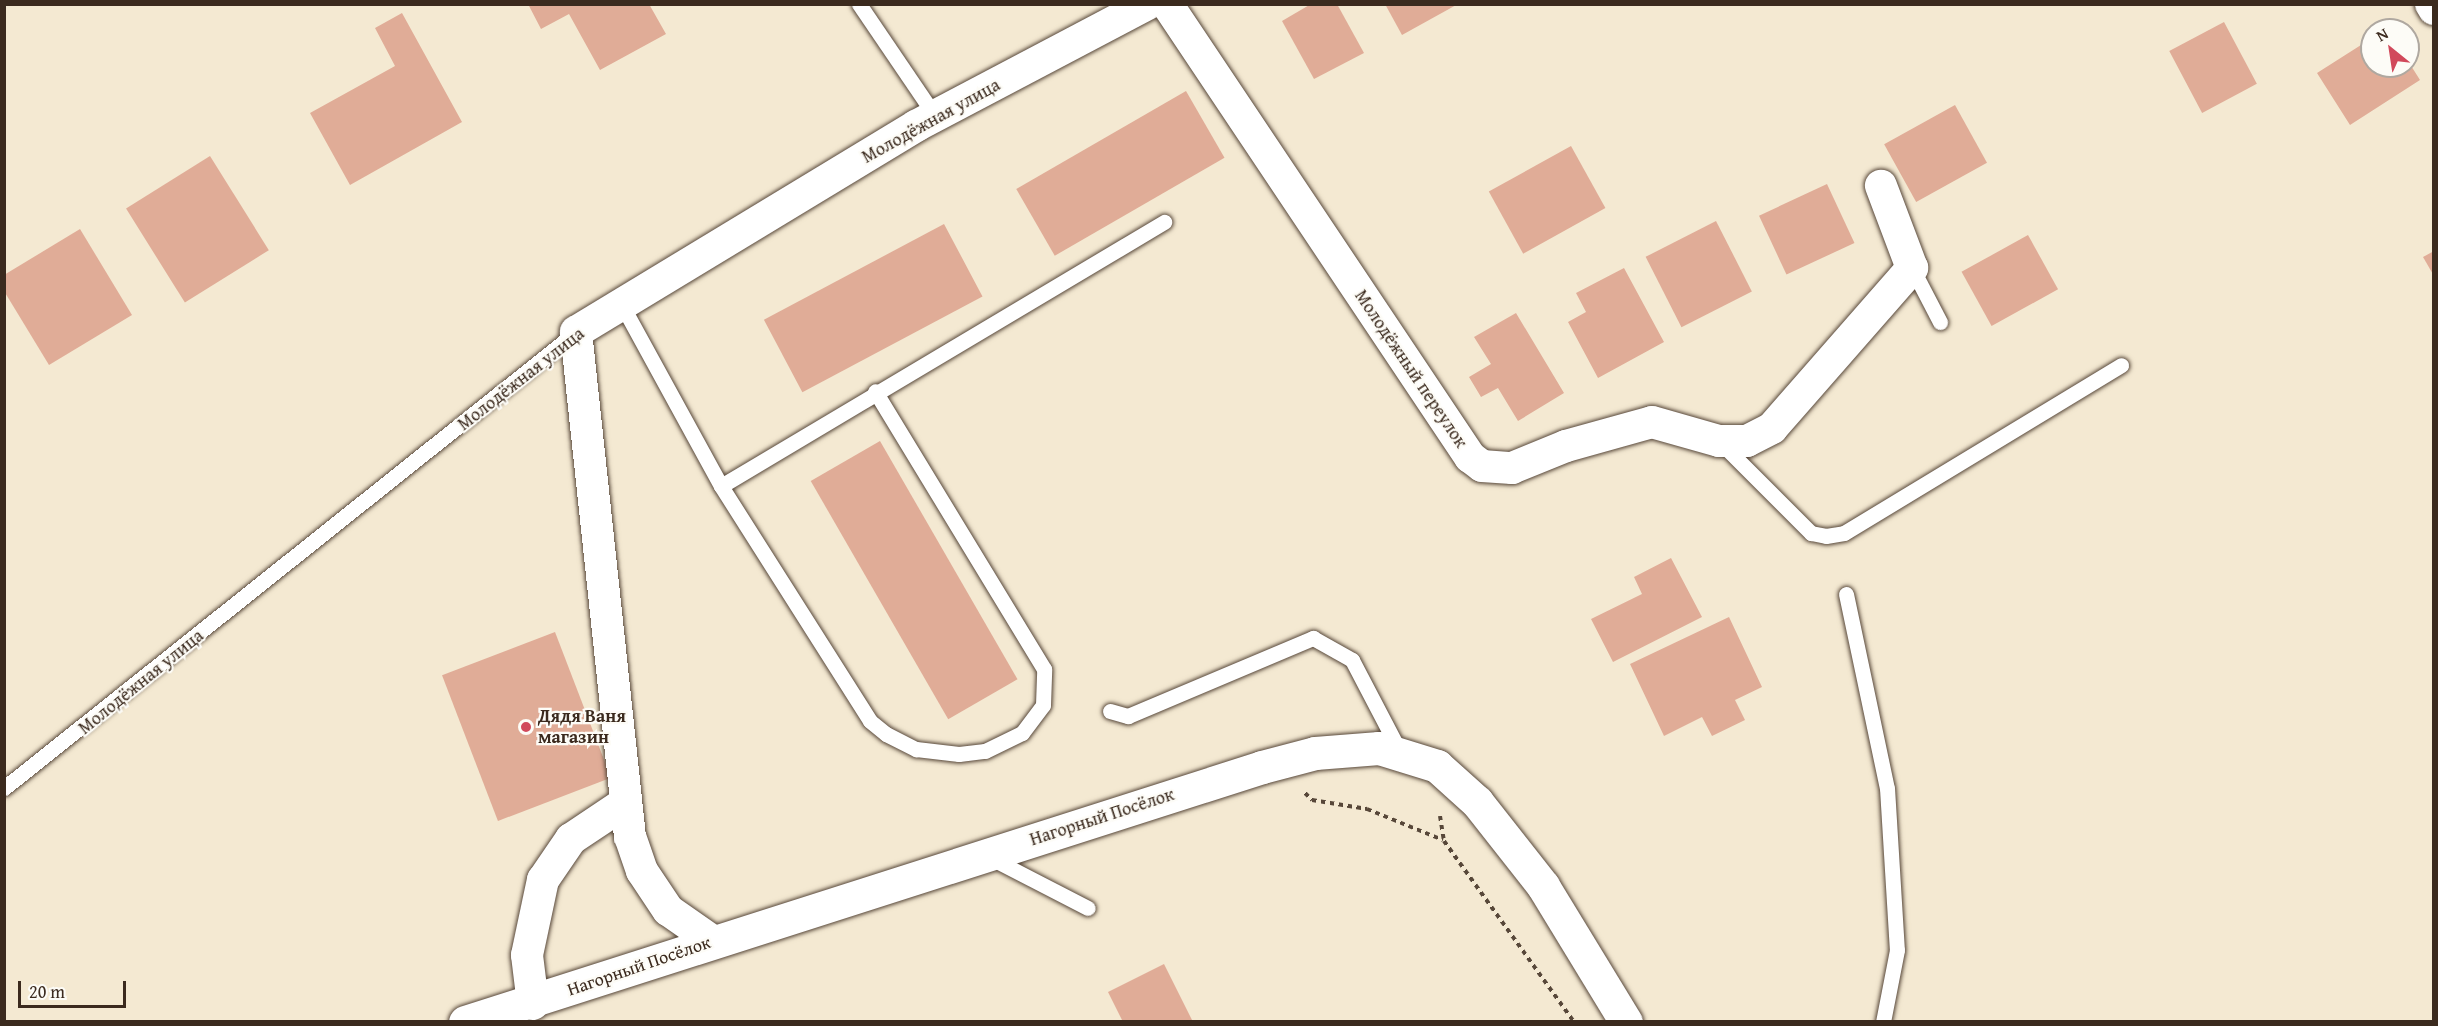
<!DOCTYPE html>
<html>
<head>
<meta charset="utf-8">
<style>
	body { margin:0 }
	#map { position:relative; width:2438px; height:1026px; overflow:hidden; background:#f4e9d2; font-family:"Gentium Book Plus",serif }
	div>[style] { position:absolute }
	.building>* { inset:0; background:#e0ac97; transform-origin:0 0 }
	.path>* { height:4px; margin-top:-2px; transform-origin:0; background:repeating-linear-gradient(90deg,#574739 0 4.5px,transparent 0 9px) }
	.roads { filter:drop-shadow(0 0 2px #574739) drop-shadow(0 0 2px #574739) }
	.service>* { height:15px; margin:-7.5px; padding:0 7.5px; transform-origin:7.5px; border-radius:7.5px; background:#fff }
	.minor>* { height:32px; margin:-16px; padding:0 16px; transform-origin:16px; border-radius:16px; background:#fff }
	.tertiary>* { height:33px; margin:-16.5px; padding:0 16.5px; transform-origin:16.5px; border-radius:16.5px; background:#fff }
	.dots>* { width:16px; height:16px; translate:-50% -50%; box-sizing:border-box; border:3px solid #fdfcf7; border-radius:50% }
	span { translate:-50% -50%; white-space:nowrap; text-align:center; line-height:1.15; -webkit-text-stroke:4.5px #fdfcf7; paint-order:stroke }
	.street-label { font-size:18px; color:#3b2a1e }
	.poi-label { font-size:18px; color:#3b2a1e; font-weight:700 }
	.left { translate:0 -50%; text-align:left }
	.frame { position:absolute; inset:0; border:6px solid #3b2a1e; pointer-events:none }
	.north { position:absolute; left:2360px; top:18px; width:60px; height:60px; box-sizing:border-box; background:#fdfcf7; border:2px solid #afa8a0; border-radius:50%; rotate:330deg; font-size:16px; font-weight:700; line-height:24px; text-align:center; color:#3b2a1e }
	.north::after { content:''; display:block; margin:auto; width:21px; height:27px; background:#d1495b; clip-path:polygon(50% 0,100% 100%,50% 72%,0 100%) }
	.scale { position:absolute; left:18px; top:981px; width:108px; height:27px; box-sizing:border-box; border:3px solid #3b2a1e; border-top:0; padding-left:8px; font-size:18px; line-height:21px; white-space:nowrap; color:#3b2a1e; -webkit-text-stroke:4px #fdfcf7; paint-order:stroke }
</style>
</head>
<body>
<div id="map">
	<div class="building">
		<div style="clip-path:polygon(528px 4px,649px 4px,666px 34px,600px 70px,569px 14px,541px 29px)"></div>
		<div style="clip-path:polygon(1311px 4px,1337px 4px,1364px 53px,1314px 79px,1282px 21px)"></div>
		<div style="clip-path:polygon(1385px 4px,1458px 4px,1402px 35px)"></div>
		<div style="clip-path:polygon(402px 13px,462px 122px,350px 185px,310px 113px,395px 66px,375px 28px)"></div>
		<div style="left:2224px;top:22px;width:70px;height:62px;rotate:62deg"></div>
		<div style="clip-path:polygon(2372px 38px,2372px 66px,2408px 66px,2408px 61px,2420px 80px,2350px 125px,2317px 73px)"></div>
		<div style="left:1186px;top:91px;width:77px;height:196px;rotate:60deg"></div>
		<div style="left:1955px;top:105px;width:66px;height:81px;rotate:61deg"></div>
		<div style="left:1571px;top:146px;width:71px;height:94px;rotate:61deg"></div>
		<div style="left:210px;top:156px;width:111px;height:99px;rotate:58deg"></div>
		<div style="left:1827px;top:184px;width:65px;height:75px;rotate:65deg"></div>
		<div style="left:1716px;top:221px;width:79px;height:79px;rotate:63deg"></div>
		<div style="left:944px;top:224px;width:82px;height:204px;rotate:62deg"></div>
		<div style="clip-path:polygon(80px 229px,132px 315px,49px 365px,4px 291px,4px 275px)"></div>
		<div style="left:2028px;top:235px;width:62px;height:76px;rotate:61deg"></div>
		<div style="clip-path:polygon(2434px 251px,2434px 276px,2423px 257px)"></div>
		<div style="clip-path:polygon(1624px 268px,1664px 342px,1598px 378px,1568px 322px,1586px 312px,1576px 293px)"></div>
		<div style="clip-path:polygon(1516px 313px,1564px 393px,1518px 421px,1498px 388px,1481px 397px,1469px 377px,1491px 364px,1474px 337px)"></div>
		<div style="left:880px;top:441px;width:275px;height:80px;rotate:60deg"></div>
		<div style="clip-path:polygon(1671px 558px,1702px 617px,1613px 662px,1591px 619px,1642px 594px,1634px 577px)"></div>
		<div style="clip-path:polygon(1729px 617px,1762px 687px,1735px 700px,1745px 720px,1712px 736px,1702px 717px,1664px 736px,1630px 664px)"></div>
		<div style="left:555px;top:632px;width:156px;height:121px;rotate:69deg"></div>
		<div style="clip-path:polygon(1164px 964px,1193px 1022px,1123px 1022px,1108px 992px)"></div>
	</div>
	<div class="path">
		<div style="left:1305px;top:793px;width:10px;rotate:45deg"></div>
		<div style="left:1312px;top:800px;width:56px;rotate:9.3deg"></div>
		<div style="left:1367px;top:809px;width:82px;rotate:22.2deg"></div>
		<div style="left:1440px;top:816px;width:25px;rotate:81deg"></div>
		<div style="left:1444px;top:841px;width:223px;rotate:54.3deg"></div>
	</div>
	<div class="roads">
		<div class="service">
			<div style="left:859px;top:4px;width:135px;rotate:55.8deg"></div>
			<div style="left:1912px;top:268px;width:61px;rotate:62.6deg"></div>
			<div style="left:623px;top:307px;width:204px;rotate:61.3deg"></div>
			<div style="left:721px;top:486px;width:516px;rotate:-30.79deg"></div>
			<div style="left:1720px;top:442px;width:129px;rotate:45deg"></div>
			<div style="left:1811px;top:533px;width:15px;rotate:11deg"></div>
			<div style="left:1826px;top:536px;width:18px;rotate:-9deg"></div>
			<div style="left:1844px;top:533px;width:324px;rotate:-31.2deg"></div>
			<div style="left:721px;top:486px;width:278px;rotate:57.6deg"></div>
			<div style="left:870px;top:721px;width:21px;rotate:39deg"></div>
			<div style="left:886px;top:734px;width:34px;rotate:27deg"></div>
			<div style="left:916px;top:749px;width:43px;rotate:6.6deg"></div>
			<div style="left:959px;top:754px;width:26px;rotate:-7deg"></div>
			<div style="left:985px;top:751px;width:41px;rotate:-25.9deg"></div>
			<div style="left:1022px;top:733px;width:35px;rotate:-53deg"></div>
			<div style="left:1043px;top:705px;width:36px;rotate:-88deg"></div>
			<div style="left:1044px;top:669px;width:325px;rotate:-121.3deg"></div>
			<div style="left:1846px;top:594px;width:198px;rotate:78.1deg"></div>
			<div style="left:1887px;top:788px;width:162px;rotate:86.5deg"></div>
			<div style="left:1897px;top:950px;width:73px;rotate:101deg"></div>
			<div style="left:1110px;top:711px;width:19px;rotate:16deg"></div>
			<div style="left:1128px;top:716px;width:201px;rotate:-22.9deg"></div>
			<div style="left:1313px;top:638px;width:45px;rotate:29.4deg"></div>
			<div style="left:1352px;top:660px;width:104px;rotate:62.4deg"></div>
			<div style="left:4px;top:788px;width:732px;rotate:-38.56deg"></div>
			<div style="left:989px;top:857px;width:111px;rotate:27.3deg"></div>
		</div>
		<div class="minor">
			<div style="left:1167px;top:4px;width:545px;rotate:56.22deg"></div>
			<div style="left:1470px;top:457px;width:15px;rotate:37deg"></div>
			<div style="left:1482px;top:466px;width:30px;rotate:4deg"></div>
			<div style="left:1512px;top:468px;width:58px;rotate:-22.2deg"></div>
			<div style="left:1566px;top:446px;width:89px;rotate:-15.6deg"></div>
			<div style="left:1652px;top:422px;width:70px;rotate:15.8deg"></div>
			<div style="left:1719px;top:441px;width:28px"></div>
			<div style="left:1747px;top:441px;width:28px;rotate:-27deg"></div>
			<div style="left:1772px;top:428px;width:213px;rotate:-48.8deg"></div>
			<div style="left:1912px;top:268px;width:88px;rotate:-110.7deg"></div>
			<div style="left:2431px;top:4px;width:6px;rotate:59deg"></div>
			<div style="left:711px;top:940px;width:52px;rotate:-145.1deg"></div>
			<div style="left:668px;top:910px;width:47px;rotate:-123.7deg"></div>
			<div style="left:642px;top:871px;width:36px;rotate:-109deg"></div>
			<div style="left:630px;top:837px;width:508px;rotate:-96.1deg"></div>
			<div style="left:576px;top:332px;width:398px;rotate:-31.2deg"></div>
			<div style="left:916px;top:126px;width:261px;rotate:-27.8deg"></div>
			<div style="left:533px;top:1004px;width:49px;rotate:-97deg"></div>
			<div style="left:527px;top:955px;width:77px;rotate:-78deg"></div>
			<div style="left:543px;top:880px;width:50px;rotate:-55.7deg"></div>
			<div style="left:571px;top:839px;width:65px;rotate:-33.7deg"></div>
		</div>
		<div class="tertiary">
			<div style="left:465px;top:1022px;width:837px;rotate:-17.74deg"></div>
			<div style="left:1262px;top:767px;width:55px;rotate:-14.8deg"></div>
			<div style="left:1315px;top:753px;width:64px;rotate:-4.5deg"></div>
			<div style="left:1379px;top:748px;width:61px;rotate:17.2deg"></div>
			<div style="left:1437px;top:766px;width:54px;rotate:42deg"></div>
			<div style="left:1477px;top:802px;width:107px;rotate:51.8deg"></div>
			<div style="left:1543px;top:886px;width:159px;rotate:58.6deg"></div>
		</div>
	</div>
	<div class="dots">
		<div style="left:526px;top:727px;background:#d1495b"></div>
	</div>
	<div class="street-label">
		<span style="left:931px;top:121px;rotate:-29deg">Молодёжная улица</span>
		<span style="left:1411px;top:369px;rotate:56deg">Молодёжный переулок</span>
		<span style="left:521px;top:379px;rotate:-38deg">Молодёжная улица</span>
		<span style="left:141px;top:682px;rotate:-39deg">Молодёжная улица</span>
		<span style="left:1102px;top:817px;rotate:-18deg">Нагорный Посёлок</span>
		<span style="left:639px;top:966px;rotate:-19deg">Нагорный Посёлок</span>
	</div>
	<div class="poi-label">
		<span class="left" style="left:538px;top:727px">Дядя Ваня<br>магазин</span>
	</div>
	<div class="frame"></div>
	<div class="north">N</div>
	<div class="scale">20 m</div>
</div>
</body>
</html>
